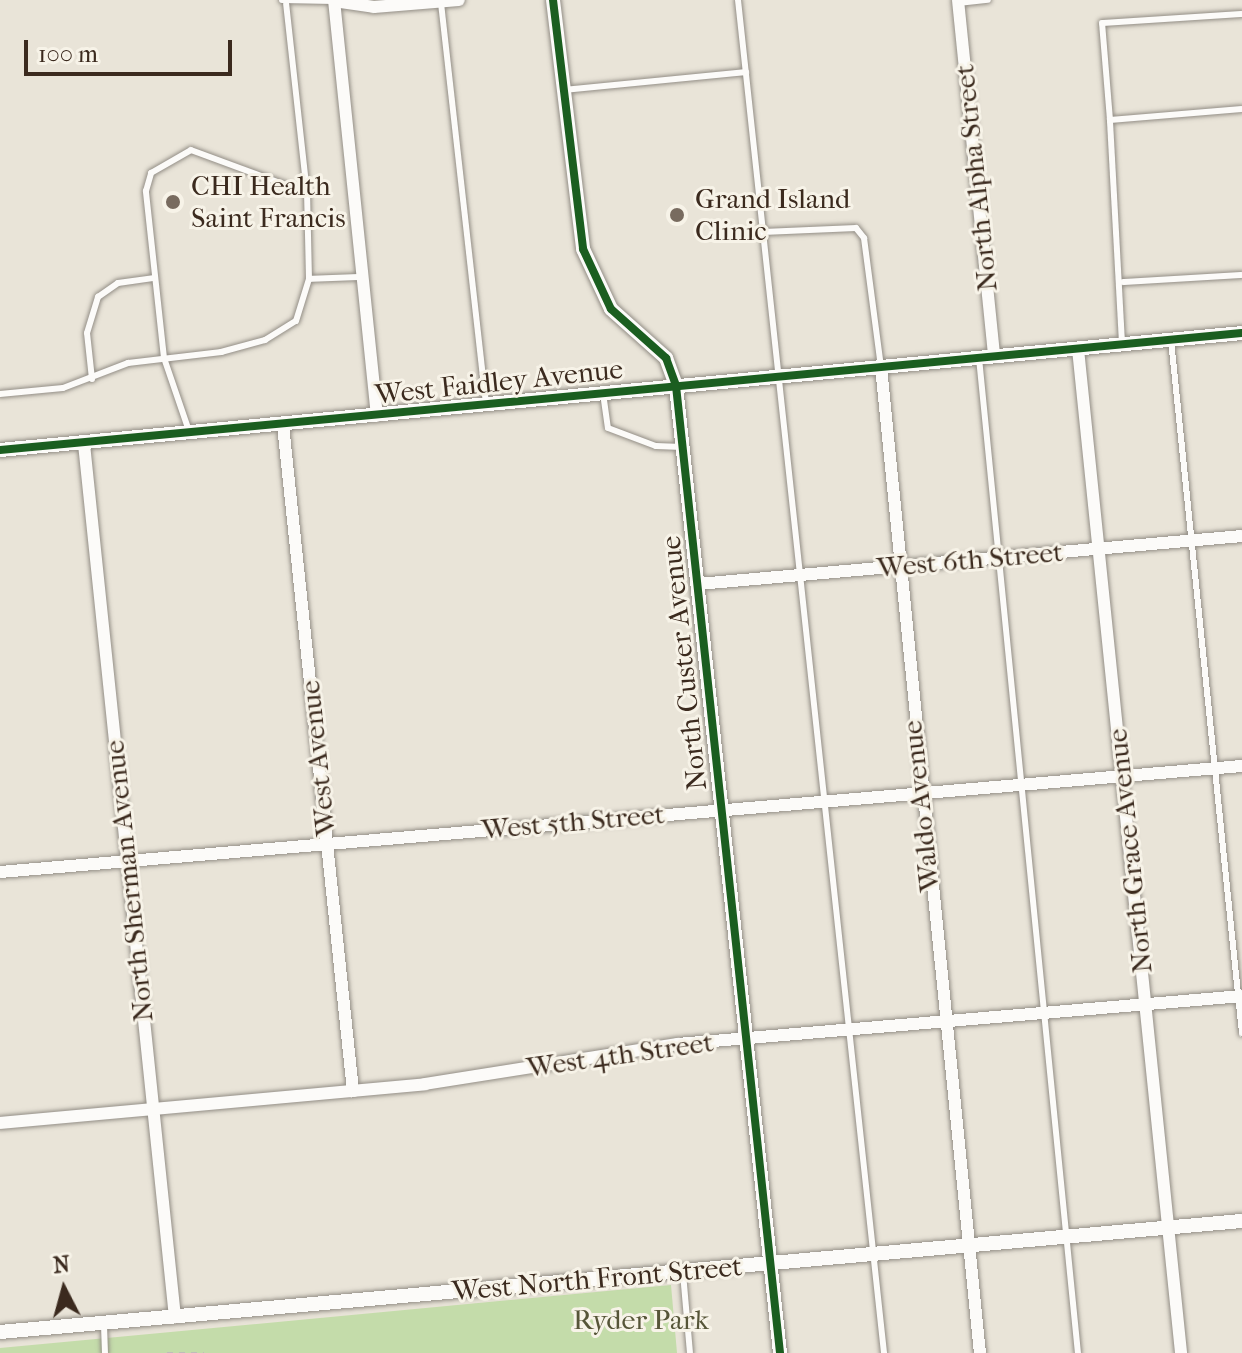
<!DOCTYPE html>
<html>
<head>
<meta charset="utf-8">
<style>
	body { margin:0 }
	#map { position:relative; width:1242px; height:1353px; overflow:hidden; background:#e9e4d8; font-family:"IM FELL French Canon",serif }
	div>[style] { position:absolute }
	.green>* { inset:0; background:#c4dcaa }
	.path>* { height:2px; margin-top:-1px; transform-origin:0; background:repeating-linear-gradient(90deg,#bebcb9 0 6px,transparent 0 12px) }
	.roads { filter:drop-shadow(0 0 2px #938e86) drop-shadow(0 0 2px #938e86) }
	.service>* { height:6px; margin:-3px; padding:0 3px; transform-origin:3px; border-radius:3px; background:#fcfbf9 }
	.minor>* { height:12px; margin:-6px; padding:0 6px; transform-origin:6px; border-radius:6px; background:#fcfbf9 }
	.tertiary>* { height:14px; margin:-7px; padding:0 7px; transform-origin:7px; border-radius:7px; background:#fcfbf9 }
	.cycleway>* { height:8px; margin:-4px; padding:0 4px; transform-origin:4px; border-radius:4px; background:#1b5e20 }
	.dots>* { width:22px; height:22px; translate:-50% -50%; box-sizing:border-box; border:4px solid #f7f3e8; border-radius:50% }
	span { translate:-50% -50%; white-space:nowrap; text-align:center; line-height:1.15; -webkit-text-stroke:6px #f7f3e8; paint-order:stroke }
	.street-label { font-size:28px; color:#3b2a1e }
	.poi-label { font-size:28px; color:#3b2a1e }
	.left { translate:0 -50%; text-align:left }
	.park-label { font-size:28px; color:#565538 }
	.north { position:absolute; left:24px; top:1249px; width:80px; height:80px; -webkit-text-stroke:6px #f7f3e8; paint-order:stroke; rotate:354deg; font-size:22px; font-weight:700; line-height:32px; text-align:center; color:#3b2a1e }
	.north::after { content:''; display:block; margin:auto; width:28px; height:36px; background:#3b2a1e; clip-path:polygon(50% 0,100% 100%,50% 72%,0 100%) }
	.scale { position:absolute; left:24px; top:40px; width:208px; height:36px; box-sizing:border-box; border:4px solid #3b2a1e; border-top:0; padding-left:10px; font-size:24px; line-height:28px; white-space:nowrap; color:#3b2a1e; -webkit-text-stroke:6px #f7f3e8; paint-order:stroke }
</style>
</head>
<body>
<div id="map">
	<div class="green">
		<div style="clip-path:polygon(671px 1285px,677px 1353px,0 1353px,0 1348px)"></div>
	</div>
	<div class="path">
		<div style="left:167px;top:1353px;width:37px"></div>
	</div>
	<div class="roads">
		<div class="service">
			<div style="left:282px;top:0;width:52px;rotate:1.1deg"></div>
			<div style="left:738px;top:0;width:1361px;rotate:83.84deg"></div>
			<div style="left:441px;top:3px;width:405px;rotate:83.6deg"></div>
			<div style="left:958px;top:3px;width:30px;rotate:-6deg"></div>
			<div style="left:564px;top:90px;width:183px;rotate:-5.6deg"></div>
			<div style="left:1110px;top:120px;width:97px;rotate:-94.7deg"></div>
			<div style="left:1102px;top:23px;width:140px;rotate:-3.7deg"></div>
			<div style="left:763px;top:232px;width:93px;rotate:-2.5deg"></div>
			<div style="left:856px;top:228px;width:13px;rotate:51deg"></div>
			<div style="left:864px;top:238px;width:130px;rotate:82.5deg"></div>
			<div style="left:309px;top:279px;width:53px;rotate:-2.2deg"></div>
			<div style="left:1123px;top:282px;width:119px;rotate:-3.4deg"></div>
			<div style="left:1171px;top:340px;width:697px;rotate:84.15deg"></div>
			<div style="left:1122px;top:343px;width:223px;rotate:-93.1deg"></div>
			<div style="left:1110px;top:120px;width:132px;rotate:-4.8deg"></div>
			<div style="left:979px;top:358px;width:1000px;rotate:84.32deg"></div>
			<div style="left:92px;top:379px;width:46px;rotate:-96.2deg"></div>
			<div style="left:87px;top:333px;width:38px;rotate:-73deg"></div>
			<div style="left:98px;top:297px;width:24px;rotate:-35deg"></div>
			<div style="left:118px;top:283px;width:37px;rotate:-8deg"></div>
			<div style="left:603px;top:393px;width:35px;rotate:82deg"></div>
			<div style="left:608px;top:428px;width:51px;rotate:20.6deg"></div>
			<div style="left:656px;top:446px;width:26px;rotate:2deg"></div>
			<div style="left:0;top:394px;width:63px;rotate:-5.4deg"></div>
			<div style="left:63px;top:388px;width:70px;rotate:-21deg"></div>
			<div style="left:128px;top:363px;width:94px;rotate:-6.7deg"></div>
			<div style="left:221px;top:352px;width:46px;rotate:-15.3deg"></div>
			<div style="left:265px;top:340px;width:36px;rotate:-32deg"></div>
			<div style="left:296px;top:321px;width:44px;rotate:-72.8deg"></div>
			<div style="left:309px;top:279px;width:86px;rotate:-91.3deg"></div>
			<div style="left:307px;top:193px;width:190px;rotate:-96.3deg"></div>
			<div style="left:189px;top:431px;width:77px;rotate:-108.9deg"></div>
			<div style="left:164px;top:358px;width:168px;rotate:-96.2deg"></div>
			<div style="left:146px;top:191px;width:19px;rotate:-74deg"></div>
			<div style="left:151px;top:173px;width:46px;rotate:-29.9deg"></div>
			<div style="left:191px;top:150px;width:124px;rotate:20.3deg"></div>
			<div style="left:683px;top:1273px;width:80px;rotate:85deg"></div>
			<div style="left:104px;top:1325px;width:28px;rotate:88deg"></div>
		</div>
		<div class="minor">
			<div style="left:334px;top:0;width:418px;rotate:84.1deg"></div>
			<div style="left:958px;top:0;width:358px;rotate:84.2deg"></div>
			<div style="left:334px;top:1px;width:40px;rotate:8.5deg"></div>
			<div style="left:374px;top:7px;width:85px;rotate:-4.7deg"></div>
			<div style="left:1078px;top:349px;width:1009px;rotate:84.14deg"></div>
			<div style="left:881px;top:367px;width:991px;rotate:84.27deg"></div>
			<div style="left:283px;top:425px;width:670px;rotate:84deg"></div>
			<div style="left:84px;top:444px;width:878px;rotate:84.05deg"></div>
			<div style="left:698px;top:584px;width:546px;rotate:-5.04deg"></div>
			<div style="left:0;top:872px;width:1247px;rotate:-4.88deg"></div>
			<div style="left:0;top:1123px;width:427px;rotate:-5.2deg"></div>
			<div style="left:425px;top:1084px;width:256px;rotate:-9deg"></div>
			<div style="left:678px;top:1044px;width:566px;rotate:-4.86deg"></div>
		</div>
		<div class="tertiary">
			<div style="left:553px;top:0;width:251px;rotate:83.1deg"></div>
			<div style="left:583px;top:249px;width:66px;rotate:65deg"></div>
			<div style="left:611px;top:309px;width:74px;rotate:41.7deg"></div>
			<div style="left:666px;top:358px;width:30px;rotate:70deg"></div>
			<div style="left:676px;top:386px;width:973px;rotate:83.86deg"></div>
			<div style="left:0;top:450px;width:1247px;rotate:-5.38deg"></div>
			<div style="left:0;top:1332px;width:1247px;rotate:-5.11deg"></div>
		</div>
	</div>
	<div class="cycleway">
		<div style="left:553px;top:0;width:251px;rotate:83.1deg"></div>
		<div style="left:583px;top:249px;width:66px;rotate:65deg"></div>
		<div style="left:611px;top:309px;width:74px;rotate:41.7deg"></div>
		<div style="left:666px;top:358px;width:30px;rotate:70deg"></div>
		<div style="left:676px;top:386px;width:973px;rotate:83.86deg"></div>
		<div style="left:0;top:450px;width:1247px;rotate:-5.38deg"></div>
	</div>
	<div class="dots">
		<div style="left:173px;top:202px;background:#786b5f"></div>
		<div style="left:677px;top:215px;background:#786b5f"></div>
	</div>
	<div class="street-label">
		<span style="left:976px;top:178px;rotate:-96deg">North Alpha Street</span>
		<span style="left:499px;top:382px;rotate:-6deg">West Faidley Avenue</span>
		<span style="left:970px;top:560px;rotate:-5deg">West 6th Street</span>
		<span style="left:684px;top:663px;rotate:-96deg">North Custer Avenue</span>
		<span style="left:318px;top:758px;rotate:-96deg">West Avenue</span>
		<span style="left:921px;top:806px;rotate:-96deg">Waldo Avenue</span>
		<span style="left:573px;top:822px;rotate:-5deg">West 5th Street</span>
		<span style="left:1130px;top:851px;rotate:-96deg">North Grace Avenue</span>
		<span style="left:129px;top:881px;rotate:-96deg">North Sherman Avenue</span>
		<span style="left:620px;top:1055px;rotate:-8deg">West 4th Street</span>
		<span style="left:597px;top:1279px;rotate:-5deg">West North Front Street</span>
	</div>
	<div class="poi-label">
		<span class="left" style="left:191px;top:202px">CHI Health<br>Saint Francis</span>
		<span class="left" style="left:695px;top:215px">Grand Island<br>Clinic</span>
	</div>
	<div class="park-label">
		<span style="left:641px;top:1320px">Ryder Park</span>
	</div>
	<div class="north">N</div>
	<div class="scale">100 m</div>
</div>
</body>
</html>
